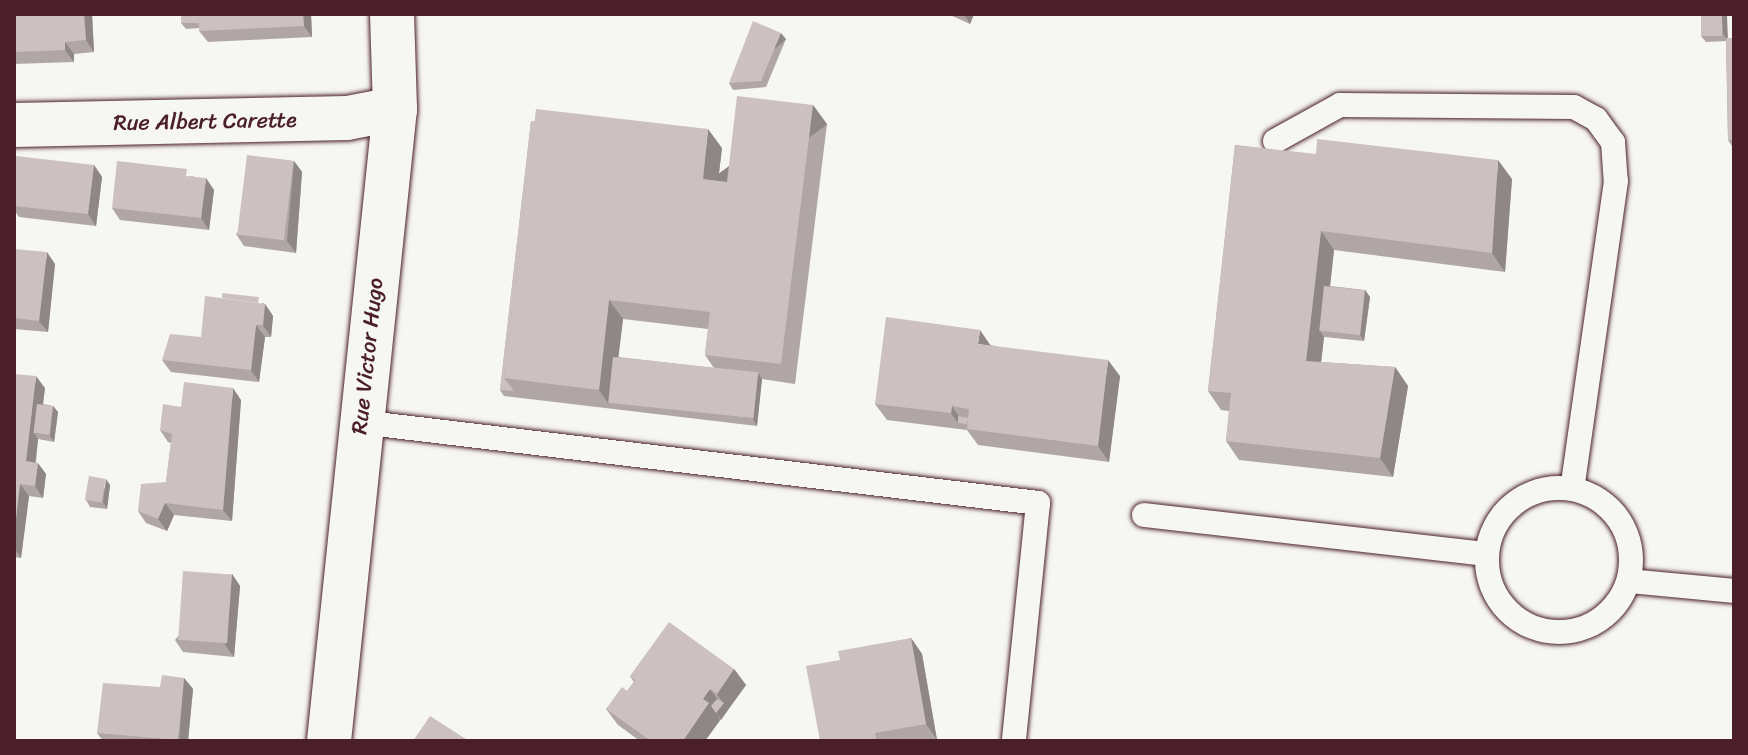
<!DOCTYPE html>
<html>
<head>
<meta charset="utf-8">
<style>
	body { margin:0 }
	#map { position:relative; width:1748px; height:755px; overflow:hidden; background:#f6f6f2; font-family:Sriracha,sans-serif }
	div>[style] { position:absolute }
	.roads { filter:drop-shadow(0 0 2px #4a1f2b) drop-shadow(0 0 2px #4a1f2b) }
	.lane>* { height:24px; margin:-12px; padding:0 12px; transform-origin:12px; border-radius:12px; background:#f6f6f2 }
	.lane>.ring { margin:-12px; padding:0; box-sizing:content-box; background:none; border:24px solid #f6f6f2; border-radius:50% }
	.street>* { height:44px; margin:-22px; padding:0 22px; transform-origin:22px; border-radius:22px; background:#f6f6f2 }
	.wall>* { inset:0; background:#afa6a5 }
	.shaded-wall>* { inset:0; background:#8f8786; transform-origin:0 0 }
	.building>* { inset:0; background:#ccc1c0; transform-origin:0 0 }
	span { translate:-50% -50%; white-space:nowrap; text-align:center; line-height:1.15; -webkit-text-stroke:8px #f6f6f2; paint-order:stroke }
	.street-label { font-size:22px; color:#4a1f2b }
	.frame { position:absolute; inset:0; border:16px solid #4a1f2b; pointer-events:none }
</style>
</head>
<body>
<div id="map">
	<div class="roads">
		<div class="lane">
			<div style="left:1275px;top:141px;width:74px;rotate:-29deg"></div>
			<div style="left:1340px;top:105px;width:234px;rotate:0.5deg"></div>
			<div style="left:1574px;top:107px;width:25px;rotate:29deg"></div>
			<div style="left:1596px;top:119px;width:29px;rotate:54deg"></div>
			<div style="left:1613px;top:142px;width:39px;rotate:86deg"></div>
			<div style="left:1616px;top:181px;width:311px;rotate:98.1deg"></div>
			<div style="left:360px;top:422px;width:683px;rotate:6.81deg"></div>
			<div style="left:1038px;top:503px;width:239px;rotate:95.8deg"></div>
			<div class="ring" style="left:1487px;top:488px;width:120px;height:120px"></div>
			<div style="left:1144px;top:515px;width:344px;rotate:6.5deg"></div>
			<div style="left:1629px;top:581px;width:105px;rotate:5.4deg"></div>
		</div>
		<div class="street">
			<div style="left:14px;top:125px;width:333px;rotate:-1.2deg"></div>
			<div style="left:347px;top:118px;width:49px;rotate:-10.6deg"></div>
			<div style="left:329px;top:741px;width:635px;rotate:-84.04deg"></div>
			<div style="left:395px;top:109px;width:95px;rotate:-91.8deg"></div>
		</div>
	</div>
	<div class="wall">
		<div style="clip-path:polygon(14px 14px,92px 14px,94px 52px,74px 54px,74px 62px,14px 64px)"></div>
		<div style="clip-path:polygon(311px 14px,312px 37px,208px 42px,199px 31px,199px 28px,186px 29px,181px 23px)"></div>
		<div style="clip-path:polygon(948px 14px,974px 14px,970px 24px)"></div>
		<div style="clip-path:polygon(1701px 14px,1725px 14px,1727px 38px,1734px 38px,1734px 149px,1728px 140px,1726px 41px,1706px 42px,1701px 36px)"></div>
		<div style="clip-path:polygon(786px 39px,766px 87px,733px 90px,729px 83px)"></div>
		<div style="clip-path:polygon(evenodd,813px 105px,827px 124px,795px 384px,762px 379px,757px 426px,504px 396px,500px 390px,531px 121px,722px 148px,718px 181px,727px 182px,813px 105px,623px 319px,708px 329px,705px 355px,714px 368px,618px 357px,623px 319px)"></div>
		<div style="clip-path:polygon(1235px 145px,1512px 179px,1505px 272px,1334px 250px,1330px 286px,1365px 290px,1370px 297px,1364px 341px,1324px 337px,1321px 362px,1395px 367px,1408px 386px,1393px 477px,1239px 460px,1226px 441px,1229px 411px,1221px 410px,1208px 391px)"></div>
		<div style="clip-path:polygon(294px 161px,302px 172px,296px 253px,244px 246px,236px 234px)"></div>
		<div style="clip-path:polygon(94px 165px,102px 177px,96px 226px,19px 217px,14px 210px,14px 177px)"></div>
		<div style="clip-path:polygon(192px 176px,214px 190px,209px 230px,120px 220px,112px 208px)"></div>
		<div style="clip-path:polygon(14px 249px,55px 264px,48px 332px,14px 329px)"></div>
		<div style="clip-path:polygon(263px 303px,265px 304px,273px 316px,271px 337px,265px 337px,259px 382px,171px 372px,162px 360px,201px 337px)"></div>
		<div style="clip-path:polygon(991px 345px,1120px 376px,1109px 462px,978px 445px,967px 430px,887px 420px,875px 404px)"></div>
		<div style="clip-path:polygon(14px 374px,45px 388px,43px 404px,53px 406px,58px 412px,54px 442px,38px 439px,36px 462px,46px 474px,43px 498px,29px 496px,21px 558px,14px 557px)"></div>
		<div style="clip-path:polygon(241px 400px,232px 521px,174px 515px,167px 531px,146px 523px,138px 511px,166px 482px,171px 443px,168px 442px,160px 430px,181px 407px)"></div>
		<div style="clip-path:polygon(110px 485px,107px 509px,90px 507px,86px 500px)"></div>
		<div style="clip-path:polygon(232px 574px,240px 586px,234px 657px,183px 652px,175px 640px)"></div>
		<div style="clip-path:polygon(911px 638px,922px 654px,937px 740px,820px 741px,840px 660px)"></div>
		<div style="clip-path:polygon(734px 669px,746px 685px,705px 741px,640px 741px,618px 725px,606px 709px,627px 691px,634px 682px,630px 676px)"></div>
		<div style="clip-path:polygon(184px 678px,193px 689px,188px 741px,103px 741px,97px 733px,160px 687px)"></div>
	</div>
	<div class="shaded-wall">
		<div style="clip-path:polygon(84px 14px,92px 14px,94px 52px,86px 40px)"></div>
		<div style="clip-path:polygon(303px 14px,311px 14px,312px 37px,304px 26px)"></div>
		<div style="clip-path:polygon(964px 14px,974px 14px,970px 24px)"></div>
		<div style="clip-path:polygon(1722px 14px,1725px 14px,1727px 16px,1728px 40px,1723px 34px)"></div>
		<div style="left:781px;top:33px;width:8px;height:52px;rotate:50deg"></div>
		<div style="clip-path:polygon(65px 42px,74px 54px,74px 62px,65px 50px)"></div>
		<div style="left:813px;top:105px;width:24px;height:261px;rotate:54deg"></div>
		<div style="clip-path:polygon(708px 129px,722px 148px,716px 198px,703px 179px)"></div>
		<div style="clip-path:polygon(1498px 160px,1512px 179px,1505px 272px,1492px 253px)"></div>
		<div style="clip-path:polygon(294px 161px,302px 172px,296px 253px,287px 241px)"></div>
		<div style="clip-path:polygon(94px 165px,102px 177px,96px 226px,88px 214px)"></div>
		<div style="clip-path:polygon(206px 178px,214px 190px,209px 230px,201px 218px)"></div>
		<div style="clip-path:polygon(1321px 231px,1334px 250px,1325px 331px,1320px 331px,1324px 337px,1319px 380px,1306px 361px)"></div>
		<div style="clip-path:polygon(47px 252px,55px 264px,48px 332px,39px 321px)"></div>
		<div style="clip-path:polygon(1365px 290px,1370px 297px,1364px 341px,1360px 335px)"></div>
		<div style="clip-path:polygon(609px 300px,623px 319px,613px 403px,608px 403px,599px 390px)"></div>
		<div style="clip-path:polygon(265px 304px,273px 316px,271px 337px,263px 325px)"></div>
		<div style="clip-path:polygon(256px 325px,265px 337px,259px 382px,251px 370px)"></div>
		<div style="clip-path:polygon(980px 330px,991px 346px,978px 344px)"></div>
		<div style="clip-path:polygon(1108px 360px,1120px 376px,1109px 462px,1098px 446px)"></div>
		<div style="clip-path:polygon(1395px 367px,1408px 386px,1393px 477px,1380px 458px)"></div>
		<div style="clip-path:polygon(758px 373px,762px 379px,757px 426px,753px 420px)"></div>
		<div style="clip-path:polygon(36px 376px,45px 388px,39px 434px,34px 433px,38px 439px,34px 473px,26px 461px)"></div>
		<div style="clip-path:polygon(233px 388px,241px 400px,232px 521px,223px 510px)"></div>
		<div style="clip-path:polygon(53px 406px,58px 412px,54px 442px,50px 436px)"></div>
		<div style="clip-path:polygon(952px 406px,963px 423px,958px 423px,962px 429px,951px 413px)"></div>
		<div style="clip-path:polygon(38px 463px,46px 474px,43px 498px,35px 486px)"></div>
		<div style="clip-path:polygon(106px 479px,110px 485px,107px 509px,103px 502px)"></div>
		<div style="clip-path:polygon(20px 484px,29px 496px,21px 558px,14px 548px,14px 535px)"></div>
		<div style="clip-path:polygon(165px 503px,174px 515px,167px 531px,158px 519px)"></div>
		<div style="clip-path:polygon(232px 574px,240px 586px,234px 657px,225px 645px)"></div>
		<div style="clip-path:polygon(911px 638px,922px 654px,937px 740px,926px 724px)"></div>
		<div style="clip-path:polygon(734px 669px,746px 685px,728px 710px,717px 694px)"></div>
		<div style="clip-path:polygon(184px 678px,193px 689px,188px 741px,179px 741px)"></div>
		<div style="clip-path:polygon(710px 689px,722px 705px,716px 713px,720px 720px,705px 741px,683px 741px,703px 699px)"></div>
		<div style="clip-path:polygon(724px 703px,728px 710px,721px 720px,716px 713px)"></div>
	</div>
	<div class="building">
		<div style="clip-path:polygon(14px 14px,84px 14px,86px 40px,65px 42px,65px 50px,14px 52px)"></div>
		<div style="left:181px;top:14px;width:18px;height:9px"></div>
		<div style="clip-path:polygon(199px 14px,303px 14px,304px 26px,199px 31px)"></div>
		<div style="left:1701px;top:14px;width:21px;height:22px"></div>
		<div style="clip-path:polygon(753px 21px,781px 33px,761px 81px,729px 83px)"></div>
		<div style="clip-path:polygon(1726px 38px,1734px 38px,1734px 140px,1728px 140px)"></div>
		<div style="clip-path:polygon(737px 96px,813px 105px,781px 364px,705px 355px,710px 312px,609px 300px,599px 390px,504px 378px,536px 109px,708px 129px,703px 179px,727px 182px)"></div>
		<div style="clip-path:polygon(531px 121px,535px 121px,504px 378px,514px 391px,500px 390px)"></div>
		<div style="clip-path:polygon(1317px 139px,1498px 160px,1492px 253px,1321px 231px,1306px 361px,1395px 367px,1380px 458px,1226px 441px,1231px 393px,1208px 391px,1235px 145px,1316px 154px)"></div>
		<div style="left:247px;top:155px;width:47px;height:80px;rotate:7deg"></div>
		<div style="clip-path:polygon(16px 156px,94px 165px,88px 214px,14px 206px,14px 177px)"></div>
		<div style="clip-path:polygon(117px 161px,187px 169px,186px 176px,206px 178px,201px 218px,112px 208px)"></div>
		<div style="clip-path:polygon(14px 249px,47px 252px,39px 321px,14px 318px)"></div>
		<div style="left:1324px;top:286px;width:41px;height:45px;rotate:6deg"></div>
		<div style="clip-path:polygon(222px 293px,259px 297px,258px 303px,222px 298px)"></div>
		<div style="clip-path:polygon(205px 296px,265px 304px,263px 325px,256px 325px,251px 370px,162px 360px,170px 334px,201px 337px)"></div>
		<div style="clip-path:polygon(886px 317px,980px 330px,978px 344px,1108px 360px,1098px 446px,967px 429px,969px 409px,952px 406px,951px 413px,875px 404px)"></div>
		<div style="left:613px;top:357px;width:146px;height:46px;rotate:6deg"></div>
		<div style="clip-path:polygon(14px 374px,36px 376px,26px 461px,38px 463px,35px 486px,20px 484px,14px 535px)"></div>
		<div style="clip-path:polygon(184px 382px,233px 388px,223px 510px,165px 503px,158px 519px,138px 511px,141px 484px,166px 482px,172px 434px,160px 430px,163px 404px,181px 407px)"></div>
		<div style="left:37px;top:404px;width:16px;height:29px;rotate:7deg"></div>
		<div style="clip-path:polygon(958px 416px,968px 418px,967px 424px,958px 423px)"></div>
		<div style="left:89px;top:476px;width:17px;height:24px;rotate:10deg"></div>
		<div style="left:183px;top:571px;width:49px;height:69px;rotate:4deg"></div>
		<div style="clip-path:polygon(669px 622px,734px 669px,717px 694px,710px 689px,703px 699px,709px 703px,683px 741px,651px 741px,606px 709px,622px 687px,627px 691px,635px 680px,630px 676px)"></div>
		<div style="clip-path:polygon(911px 638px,926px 724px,875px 733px,877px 741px,840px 741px,840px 739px,820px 741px,806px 666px,840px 660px,838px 651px)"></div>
		<div style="clip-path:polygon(162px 675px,184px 678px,178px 740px,97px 733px,103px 683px,160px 687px)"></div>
		<div style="clip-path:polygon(717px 699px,724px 703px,716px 713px,711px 706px)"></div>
		<div style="clip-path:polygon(430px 716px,469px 741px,413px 741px)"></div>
	</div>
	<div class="street-label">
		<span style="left:205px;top:121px;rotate:-1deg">Rue Albert Carette</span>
		<span style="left:367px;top:356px;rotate:-84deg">Rue Victor Hugo</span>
	</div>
	<div class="frame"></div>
</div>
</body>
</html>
